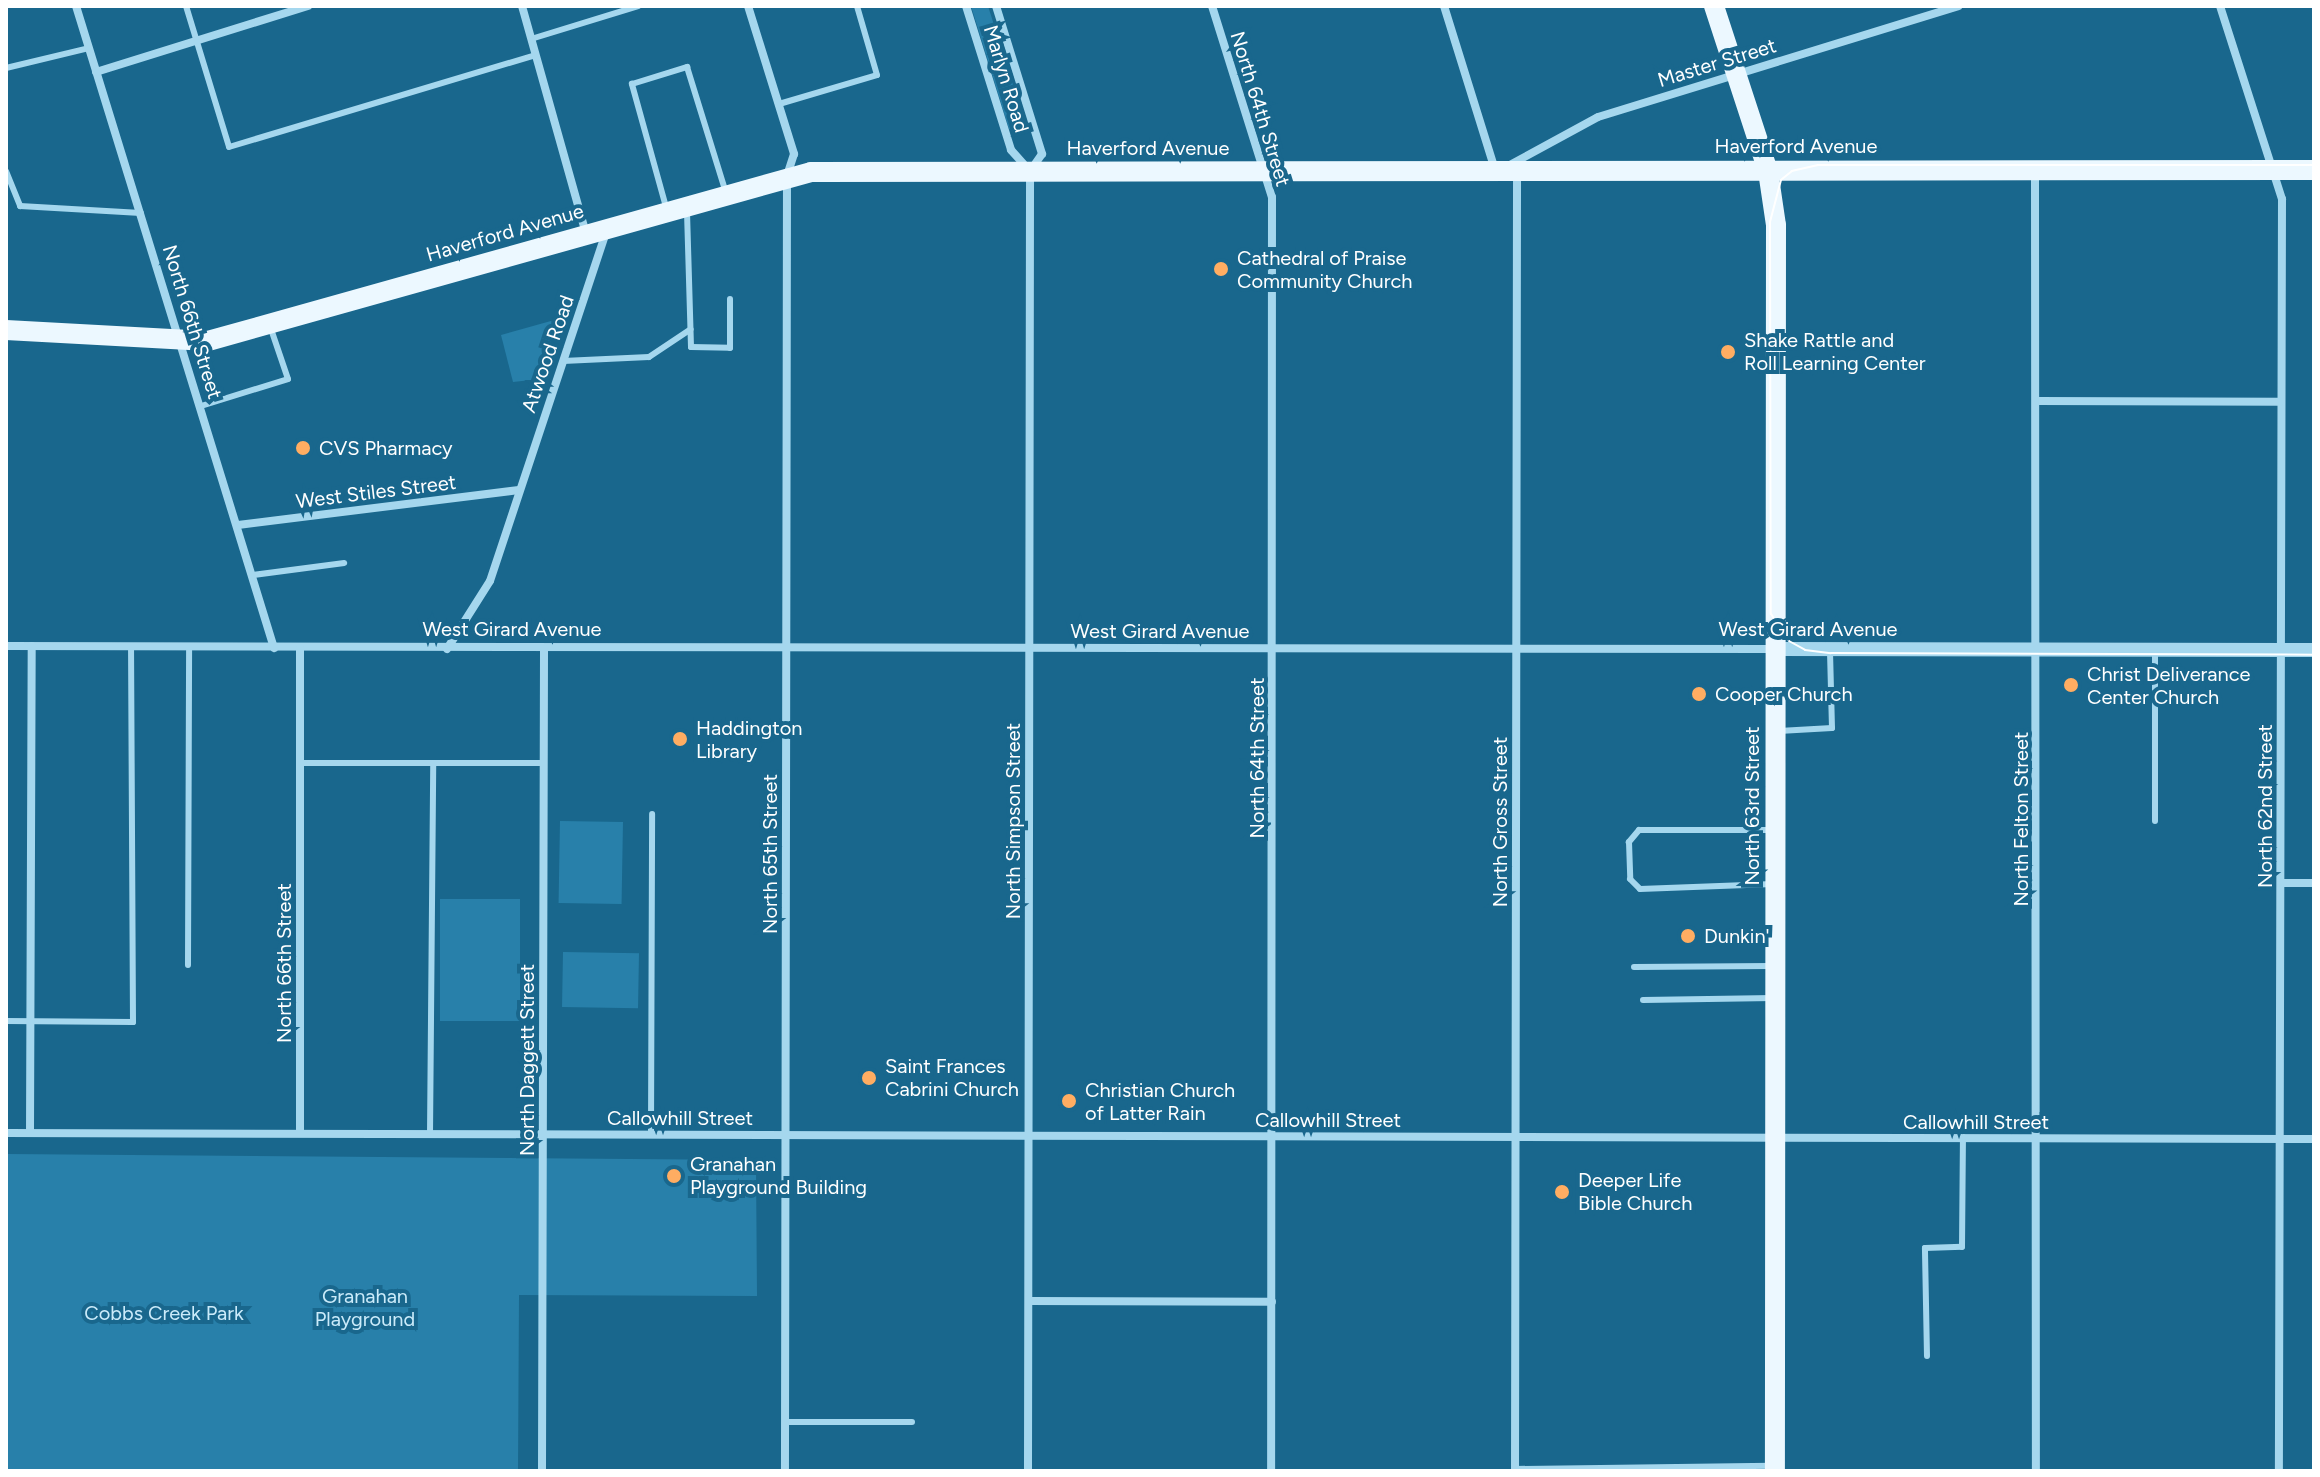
<!DOCTYPE html>
<html>
<head>
<meta charset="utf-8">
<style>
	body { margin:0 }
	#map { position:relative; width:2320px; height:1477px; overflow:hidden; background:#19678d; font-family:Figtree,sans-serif }
	div>[style] { position:absolute }
	.green>* { inset:0; background:#2880aa; transform-origin:0 0 }
	.service>* { height:6px; margin:-3px; padding:0 3px; transform-origin:3px; border-radius:3px; background:#a5d7ee }
	.minor>* { height:8px; margin:-4px; padding:0 4px; transform-origin:4px; border-radius:4px; background:#a5d7ee }
	.tertiary>* { height:14px; margin:-7px; padding:0 7px; transform-origin:7px; border-radius:7px; background:#a5d7ee }
	.primary>* { height:20px; margin:-10px; padding:0 10px; transform-origin:10px; border-radius:10px; background:#ecf8ff }
	.tram>* { height:2px; margin:-1px; padding:0 1px; transform-origin:1px; border-radius:1px; background:#fff }
	.dots>* { width:22px; height:22px; translate:-50% -50%; box-sizing:border-box; border:4px solid #19678d; border-radius:50% }
	span { translate:-50% -50%; white-space:nowrap; text-align:center; line-height:1.15; -webkit-text-stroke:8px #19678d; paint-order:stroke }
	.street-label { font-size:20px; color:#fff }
	.poi-label { font-size:20px; color:#fff }
	.left { translate:0 -50%; text-align:left }
	.park-label { font-size:20px; color:#cbebfa }
	.frame { position:absolute; inset:0; border:8px solid #fff; pointer-events:none }
</style>
</head>
<body>
<div id="map">
	<div class="green">
		<div style="clip-path:polygon(971px 6px,988px 6px,1025px 123px,1019px 133px,1009px 129px)"></div>
		<div style="clip-path:polygon(558px 319px,540px 379px,513px 382px,501px 335px)"></div>
		<div style="left:560px;top:821px;width:63px;height:82px;rotate:1deg"></div>
		<div style="left:440px;top:899px;width:80px;height:122px"></div>
		<div style="left:563px;top:952px;width:76px;height:55px;rotate:1deg"></div>
		<div style="clip-path:polygon(6px 1154px,751px 1160px,756px 1166px,757px 1296px,519px 1295px,518px 1471px,6px 1471px)"></div>
	</div>
	<div class="service">
		<div style="left:186px;top:6px;width:147px;rotate:73deg"></div>
		<div style="left:229px;top:147px;width:320px;rotate:-16.7deg"></div>
		<div style="left:531px;top:39px;width:112px;rotate:-17.1deg"></div>
		<div style="left:6px;top:68px;width:85px;rotate:-13.5deg"></div>
		<div style="left:779px;top:104px;width:102px;rotate:-16.5deg"></div>
		<div style="left:877px;top:75px;width:72px;rotate:-106.2deg"></div>
		<div style="left:6px;top:171px;width:38px;rotate:68deg"></div>
		<div style="left:20px;top:206px;width:121px;rotate:3.3deg"></div>
		<div style="left:666px;top:207px;width:128px;rotate:-105.5deg"></div>
		<div style="left:632px;top:84px;width:58px;rotate:-17.2deg"></div>
		<div style="left:687px;top:67px;width:132px;rotate:72.8deg"></div>
		<div style="left:687px;top:212px;width:135px;rotate:88.3deg"></div>
		<div style="left:691px;top:347px;width:39px;rotate:1deg"></div>
		<div style="left:730px;top:348px;width:49px;rotate:-90deg"></div>
		<div style="left:563px;top:361px;width:86px;rotate:-2.7deg"></div>
		<div style="left:649px;top:357px;width:50px;rotate:-33.7deg"></div>
		<div style="left:201px;top:406px;width:91px;rotate:-17.2deg"></div>
		<div style="left:288px;top:379px;width:53px;rotate:-108.8deg"></div>
		<div style="left:253px;top:575px;width:92px;rotate:-7.5deg"></div>
		<div style="left:1779px;top:731px;width:53px;rotate:-3.2deg"></div>
		<div style="left:1832px;top:728px;width:78px;rotate:-91.5deg"></div>
		<div style="left:300px;top:763px;width:243px"></div>
		<div style="left:2155px;top:821px;width:172px;rotate:-90deg"></div>
		<div style="left:1773px;top:830px;width:134px;rotate:180deg"></div>
		<div style="left:1639px;top:830px;width:16px;rotate:130deg"></div>
		<div style="left:1629px;top:842px;width:37px;rotate:88deg"></div>
		<div style="left:1630px;top:879px;width:14px;rotate:45deg"></div>
		<div style="left:1640px;top:889px;width:133px;rotate:-2.2deg"></div>
		<div style="left:188px;top:965px;width:319px;rotate:-89.8deg"></div>
		<div style="left:1634px;top:967px;width:137px;rotate:-0.4deg"></div>
		<div style="left:1643px;top:1000px;width:130px;rotate:-0.9deg"></div>
		<div style="left:6px;top:1021px;width:127px;rotate:0.5deg"></div>
		<div style="left:133px;top:1022px;width:376px;rotate:-90.3deg"></div>
		<div style="left:430px;top:1134px;width:371px;rotate:-89.5deg"></div>
		<div style="left:651px;top:1134px;width:320px;rotate:-89.8deg"></div>
		<div style="left:1927px;top:1356px;width:108px;rotate:-91.1deg"></div>
		<div style="left:1925px;top:1248px;width:37px;rotate:-2deg"></div>
		<div style="left:1962px;top:1247px;width:110px;rotate:-89.5deg"></div>
		<div style="left:785px;top:1422px;width:127px"></div>
		<div style="left:1515px;top:1469px;width:257px;rotate:-0.7deg"></div>
	</div>
	<div class="minor">
		<div style="left:76px;top:6px;width:672px;rotate:72.86deg"></div>
		<div style="left:522px;top:6px;width:237px;rotate:74.3deg"></div>
		<div style="left:748px;top:6px;width:155px;rotate:72.7deg"></div>
		<div style="left:794px;top:154px;width:22px;rotate:108deg"></div>
		<div style="left:787px;top:175px;width:1296px;rotate:90.09deg"></div>
		<div style="left:966px;top:6px;width:151px;rotate:72.6deg"></div>
		<div style="left:1011px;top:150px;width:24px;rotate:48deg"></div>
		<div style="left:996px;top:6px;width:155px;rotate:72.7deg"></div>
		<div style="left:1042px;top:154px;width:21px;rotate:125deg"></div>
		<div style="left:1212px;top:6px;width:200px;rotate:72.6deg"></div>
		<div style="left:1272px;top:197px;width:1274px;rotate:90.04deg"></div>
		<div style="left:1444px;top:6px;width:172px;rotate:72.7deg"></div>
		<div style="left:2220px;top:6px;width:203px;rotate:72.2deg"></div>
		<div style="left:2282px;top:199px;width:1272px;rotate:90.14deg"></div>
		<div style="left:96px;top:72px;width:222px;rotate:-17.3deg"></div>
		<div style="left:1508px;top:166px;width:102px;rotate:-28.6deg"></div>
		<div style="left:1598px;top:117px;width:377px;rotate:-17.1deg"></div>
		<div style="left:2035px;top:173px;width:1298px;rotate:89.96deg"></div>
		<div style="left:2038px;top:401px;width:242px;rotate:0.2deg"></div>
		<div style="left:238px;top:525px;width:283px;rotate:-7.1deg"></div>
		<div style="left:6px;top:646px;width:1767px;rotate:0.1deg"></div>
		<div style="left:300px;top:648px;width:485px;rotate:90deg"></div>
		<div style="left:447px;top:649px;width:80px;rotate:-57.7deg"></div>
		<div style="left:490px;top:581px;width:367px;rotate:-71.6deg"></div>
		<div style="left:2281px;top:883px;width:33px"></div>
		<div style="left:6px;top:1133px;width:2308px;rotate:0.15deg"></div>
		<div style="left:30px;top:1133px;width:487px;rotate:-89.8deg"></div>
		<div style="left:1029px;top:1301px;width:243px;rotate:0.2deg"></div>
		<div style="left:542px;top:1471px;width:822px;rotate:-89.86deg"></div>
		<div style="left:1028px;top:1471px;width:1299px;rotate:-89.91deg"></div>
		<div style="left:1515px;top:1471px;width:1298px;rotate:-89.91deg"></div>
	</div>
	<div class="tertiary">
		<div style="left:1777px;top:649px;width:537px;rotate:0.11deg"></div>
	</div>
	<div class="primary">
		<div style="left:1714px;top:6px;width:174px;rotate:71.9deg"></div>
		<div style="left:1768px;top:171px;width:55px;rotate:81.6deg"></div>
		<div style="left:1776px;top:225px;width:1246px;rotate:90.05deg"></div>
		<div style="left:6px;top:330px;width:202px;rotate:3.1deg"></div>
		<div style="left:208px;top:341px;width:626px;rotate:-15.66deg"></div>
		<div style="left:811px;top:172px;width:1503px;rotate:-0.08deg"></div>
	</div>
	<div class="tram">
		<div style="left:2314px;top:165px;width:496px;rotate:180deg"></div>
		<div style="left:1818px;top:165px;width:27px;rotate:167deg"></div>
		<div style="left:1792px;top:171px;width:14px;rotate:141deg"></div>
		<div style="left:1781px;top:180px;width:43px;rotate:104.7deg"></div>
		<div style="left:1770px;top:222px;width:392px;rotate:89.9deg"></div>
		<div style="left:1771px;top:614px;width:32px;rotate:56deg"></div>
		<div style="left:1789px;top:641px;width:18px;rotate:29deg"></div>
		<div style="left:1805px;top:650px;width:26px;rotate:7deg"></div>
		<div style="left:1831px;top:653px;width:483px;rotate:0.2deg"></div>
	</div>
	<div class="dots">
		<div style="left:1221px;top:269px;background:#ffad62"></div>
		<div style="left:1728px;top:352px;background:#ffad62"></div>
		<div style="left:303px;top:448px;background:#ffad62"></div>
		<div style="left:2071px;top:685px;background:#ffad62"></div>
		<div style="left:1699px;top:694px;background:#ffad62"></div>
		<div style="left:680px;top:739px;background:#ffad62"></div>
		<div style="left:1688px;top:936px;background:#ffad62"></div>
		<div style="left:869px;top:1078px;background:#ffad62"></div>
		<div style="left:1069px;top:1101px;background:#ffad62"></div>
		<div style="left:674px;top:1176px;background:#ffad62"></div>
		<div style="left:1562px;top:1192px;background:#ffad62"></div>
	</div>
	<div class="street-label">
		<span style="left:1717px;top:63px;rotate:-17deg">Master Street</span>
		<span style="left:1006px;top:79px;rotate:73deg">Marlyn Road</span>
		<span style="left:1260px;top:109px;rotate:73deg">North 64th Street</span>
		<span style="left:1796px;top:146px">Haverford Avenue</span>
		<span style="left:1148px;top:148px">Haverford Avenue</span>
		<span style="left:505px;top:233px;rotate:-16deg">Haverford Avenue</span>
		<span style="left:192px;top:322px;rotate:73deg">North 66th Street</span>
		<span style="left:548px;top:354px;rotate:-71deg">Atwood Road</span>
		<span style="left:376px;top:492px;rotate:-7deg">West Stiles Street</span>
		<span style="left:512px;top:629px">West Girard Avenue</span>
		<span style="left:1808px;top:629px">West Girard Avenue</span>
		<span style="left:1160px;top:631px">West Girard Avenue</span>
		<span style="left:1257px;top:758px;rotate:-90deg">North 64th Street</span>
		<span style="left:1752px;top:806px;rotate:-90deg">North 63rd Street</span>
		<span style="left:2265px;top:806px;rotate:-90deg">North 62nd Street</span>
		<span style="left:2021px;top:819px;rotate:-90deg">North Felton Street</span>
		<span style="left:1013px;top:821px;rotate:-90deg">North Simpson Street</span>
		<span style="left:1500px;top:822px;rotate:-90deg">North Gross Street</span>
		<span style="left:770px;top:854px;rotate:-90deg">North 65th Street</span>
		<span style="left:284px;top:963px;rotate:-90deg">North 66th Street</span>
		<span style="left:527px;top:1060px;rotate:-90deg">North Daggett Street</span>
		<span style="left:680px;top:1118px">Callowhill Street</span>
		<span style="left:1328px;top:1120px">Callowhill Street</span>
		<span style="left:1976px;top:1122px">Callowhill Street</span>
	</div>
	<div class="poi-label">
		<span class="left" style="left:1237px;top:270px">Cathedral of Praise<br>Community Church</span>
		<span class="left" style="left:1744px;top:352px">Shake Rattle and<br>Roll Learning Center</span>
		<span class="left" style="left:319px;top:448px">CVS Pharmacy</span>
		<span class="left" style="left:2087px;top:686px">Christ Deliverance<br>Center Church</span>
		<span class="left" style="left:1715px;top:694px">Cooper Church</span>
		<span class="left" style="left:696px;top:740px">Haddington<br>Library</span>
		<span class="left" style="left:1704px;top:936px">Dunkin'</span>
		<span class="left" style="left:885px;top:1078px">Saint Frances<br>Cabrini Church</span>
		<span class="left" style="left:1085px;top:1102px">Christian Church<br>of Latter Rain</span>
		<span class="left" style="left:690px;top:1176px">Granahan<br>Playground Building</span>
		<span class="left" style="left:1578px;top:1192px">Deeper Life<br>Bible Church</span>
	</div>
	<div class="park-label">
		<span style="left:365px;top:1308px">Granahan<br>Playground</span>
		<span style="left:164px;top:1313px">Cobbs Creek Park</span>
	</div>
	<div class="frame"></div>
</div>
</body>
</html>
